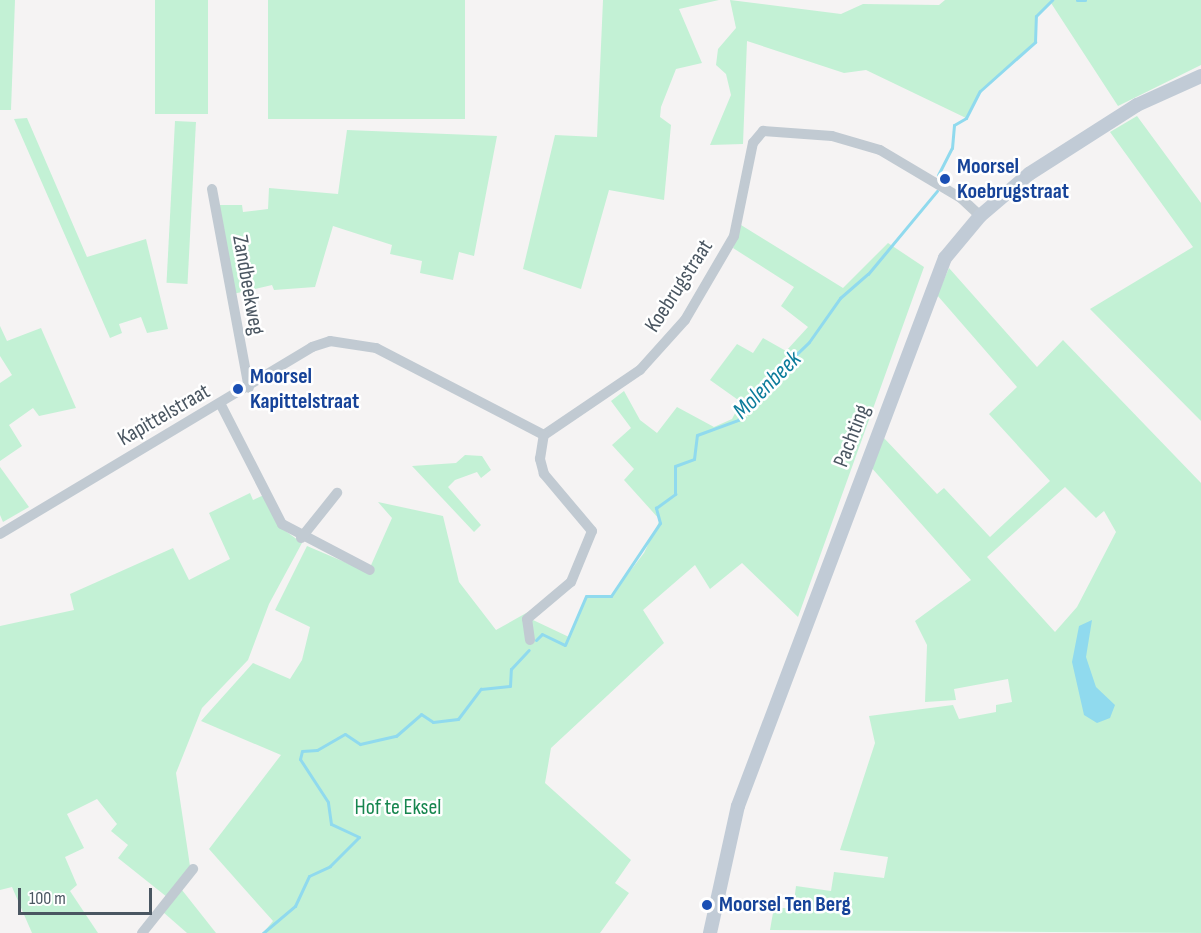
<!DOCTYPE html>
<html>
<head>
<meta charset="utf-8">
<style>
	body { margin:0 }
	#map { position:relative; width:1201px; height:933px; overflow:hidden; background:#f5f3f3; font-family:"Sofia Sans Condensed",sans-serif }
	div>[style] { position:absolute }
	.green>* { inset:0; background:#c3f1d5; transform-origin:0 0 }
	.water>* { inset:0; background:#90daee }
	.stream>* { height:3px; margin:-1.5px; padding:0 1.5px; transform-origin:1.5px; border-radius:1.5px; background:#90daee }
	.street>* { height:10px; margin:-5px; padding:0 5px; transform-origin:5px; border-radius:5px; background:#c1cad2 }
	.secondary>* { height:14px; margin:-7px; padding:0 7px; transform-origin:7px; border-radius:7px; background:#c1cbd6 }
	.dots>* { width:16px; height:16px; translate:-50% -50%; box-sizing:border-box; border:3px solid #fff; border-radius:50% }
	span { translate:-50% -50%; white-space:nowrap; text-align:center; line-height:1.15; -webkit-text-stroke:5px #fff; paint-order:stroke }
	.transit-label { font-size:22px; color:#164399; font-weight:700 }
	.left { translate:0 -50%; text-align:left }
	.street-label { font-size:22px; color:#4a5661 }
	.park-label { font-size:22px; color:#17864f }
	.water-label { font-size:24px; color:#0c7c9b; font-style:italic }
	.scale { position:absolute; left:18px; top:888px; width:134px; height:27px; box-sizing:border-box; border:3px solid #4a5661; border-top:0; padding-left:8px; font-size:18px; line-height:21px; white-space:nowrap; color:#4a5661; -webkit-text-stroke:4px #fff; paint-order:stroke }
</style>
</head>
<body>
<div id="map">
	<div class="green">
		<div style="clip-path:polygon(0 0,15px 0,11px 110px,0 110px)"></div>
		<div style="left:155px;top:0;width:53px;height:114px"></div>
		<div style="left:268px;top:0;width:197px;height:119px"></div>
		<div style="clip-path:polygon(603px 0,719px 0,679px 9px,702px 63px,676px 69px,661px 107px,660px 117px,671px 125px,664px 200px,609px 190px,581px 289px,523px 269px,555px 135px,597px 137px)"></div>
		<div style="clip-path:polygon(730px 0,841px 14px,863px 4px,939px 5px,945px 0,1201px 0,1201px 65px,1118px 106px,1051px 3px,1036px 16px,1035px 42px,980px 91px,966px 118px,866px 70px,844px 73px,747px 41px,743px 144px,710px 145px,731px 95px,726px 74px,716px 65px,718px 49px,736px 28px)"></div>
		<div style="clip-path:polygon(1137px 116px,1201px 203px,1201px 421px,1090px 309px,1193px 247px,1110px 132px)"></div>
		<div style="clip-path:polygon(27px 118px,87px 257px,146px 239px,168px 329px,147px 333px,141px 317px,119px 324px,122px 333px,110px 338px,14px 119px)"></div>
		<div style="left:175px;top:121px;width:21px;height:162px;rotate:3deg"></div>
		<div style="clip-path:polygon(347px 130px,497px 136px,474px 256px,459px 252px,453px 280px,420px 273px,422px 261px,390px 254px,392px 245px,333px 226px,315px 287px,274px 290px,272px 285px,233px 294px,217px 205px,242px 205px,243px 212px,268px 209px,269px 188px,338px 194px)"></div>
		<div style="clip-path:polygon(741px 225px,843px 288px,888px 243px,924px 267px,798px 617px,742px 563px,710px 589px,695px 565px,643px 610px,664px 643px,551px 748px,545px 783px,631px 860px,615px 883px,629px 893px,600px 933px,263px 933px,273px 921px,209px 849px,281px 755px,201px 721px,253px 663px,290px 679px,302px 660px,310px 627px,275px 610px,307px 546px,368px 572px,392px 518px,378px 502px,443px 516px,459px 582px,496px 630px,528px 612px,533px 620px,569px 637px,586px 596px,611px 596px,644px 553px,660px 520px,624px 480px,634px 469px,612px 445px,631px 428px,611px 401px,624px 391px,640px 420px,657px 433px,677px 407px,714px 427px,732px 419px,741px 402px,710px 380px,737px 344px,753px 353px,763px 338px,786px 351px,808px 327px,781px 306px,794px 287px,733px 248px)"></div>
		<div style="clip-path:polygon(evenodd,949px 268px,1037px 367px,1063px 340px,1201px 483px,1201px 933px,770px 930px,774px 907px,793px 909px,796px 886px,831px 891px,834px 872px,884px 878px,888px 857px,840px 850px,875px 743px,869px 716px,953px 705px,959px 719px,996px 712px,996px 705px,1012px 702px,1008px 679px,954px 689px,956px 700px,925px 702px,927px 645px,915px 621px,971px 580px,870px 466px,883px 437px,937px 494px,944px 488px,990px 537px,1050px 481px,989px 414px,1017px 387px,937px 295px,949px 268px,1065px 487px,1096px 518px,1104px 511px,1116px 532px,1077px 607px,1055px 632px,987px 557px,1065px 487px)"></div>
		<div style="clip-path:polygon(0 326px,7px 341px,41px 328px,76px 408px,39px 416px,33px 408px,9px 425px,22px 446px,0 461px,0 383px,12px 375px,0 356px)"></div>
		<div style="clip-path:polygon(465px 455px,482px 456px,491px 470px,481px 478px,477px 472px,455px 480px,448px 487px,481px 525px,474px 532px,412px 466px,456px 463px)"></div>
		<div style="clip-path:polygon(0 467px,29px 507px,3px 522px,0 515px)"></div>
		<div style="clip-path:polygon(250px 493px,253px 500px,264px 495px,280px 527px,302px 543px,269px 604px,248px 660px,202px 708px,176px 773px,190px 866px,167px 897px,118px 858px,128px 845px,111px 831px,117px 824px,97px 799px,67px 814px,84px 848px,65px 857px,77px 885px,70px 891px,98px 933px,32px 933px,12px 887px,0 890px,0 626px,74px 610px,70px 594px,173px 548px,189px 580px,230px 559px,209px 513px)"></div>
		<div style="clip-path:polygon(182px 890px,216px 933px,187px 933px,163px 912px)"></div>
	</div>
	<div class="water">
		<div style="clip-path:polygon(1092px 620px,1086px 657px,1096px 687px,1115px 705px,1110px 718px,1097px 723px,1084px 715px,1072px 662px,1079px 626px)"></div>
	</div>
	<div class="stream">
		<div style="left:1077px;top:0;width:8px"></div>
		<div style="left:938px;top:175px;width:30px;rotate:-63deg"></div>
		<div style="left:952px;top:148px;width:23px;rotate:-85deg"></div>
		<div style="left:954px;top:125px;width:14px;rotate:-30deg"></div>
		<div style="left:966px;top:118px;width:30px;rotate:-63deg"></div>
		<div style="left:980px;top:91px;width:74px;rotate:-41.7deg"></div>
		<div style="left:1035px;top:42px;width:26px;rotate:-88deg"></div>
		<div style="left:1036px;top:16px;width:23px;rotate:-45deg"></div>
		<div style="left:536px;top:640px;width:8px;rotate:-45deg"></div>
		<div style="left:542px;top:634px;width:25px;rotate:26deg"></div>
		<div style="left:565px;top:645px;width:53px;rotate:-66.8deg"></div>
		<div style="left:586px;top:596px;width:25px"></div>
		<div style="left:611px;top:596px;width:88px;rotate:-56.1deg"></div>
		<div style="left:660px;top:523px;width:16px;rotate:-105deg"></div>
		<div style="left:656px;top:508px;width:24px;rotate:-36deg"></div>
		<div style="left:675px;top:494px;width:28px;rotate:-90deg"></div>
		<div style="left:675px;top:466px;width:20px;rotate:-20deg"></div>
		<div style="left:694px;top:459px;width:24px;rotate:-83deg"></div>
		<div style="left:697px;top:435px;width:44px;rotate:-20.1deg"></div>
		<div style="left:738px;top:420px;width:23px;rotate:-61deg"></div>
		<div style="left:749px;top:400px;width:83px;rotate:-44deg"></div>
		<div style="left:809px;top:342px;width:54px;rotate:-54.8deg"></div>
		<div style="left:840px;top:298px;width:37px;rotate:-41deg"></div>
		<div style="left:868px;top:274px;width:108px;rotate:-50.3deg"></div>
		<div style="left:263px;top:933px;width:42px;rotate:-40.2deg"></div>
		<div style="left:295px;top:906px;width:33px;rotate:-65deg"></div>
		<div style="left:309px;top:876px;width:23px;rotate:-25deg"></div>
		<div style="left:330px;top:866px;width:41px;rotate:-45deg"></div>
		<div style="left:359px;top:837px;width:31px;rotate:-155deg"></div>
		<div style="left:331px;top:824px;width:22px;rotate:-98deg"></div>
		<div style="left:328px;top:802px;width:51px;rotate:-123.1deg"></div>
		<div style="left:300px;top:759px;width:8px;rotate:-76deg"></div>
		<div style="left:302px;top:751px;width:15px;rotate:-4deg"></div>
		<div style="left:317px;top:750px;width:32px;rotate:-30deg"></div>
		<div style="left:345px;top:734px;width:18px;rotate:34deg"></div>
		<div style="left:360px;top:744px;width:37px;rotate:-13deg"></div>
		<div style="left:396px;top:736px;width:33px;rotate:-41deg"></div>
		<div style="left:421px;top:714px;width:14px;rotate:34deg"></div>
		<div style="left:433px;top:722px;width:25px;rotate:-7deg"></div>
		<div style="left:458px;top:719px;width:38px;rotate:-53deg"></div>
		<div style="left:481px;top:689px;width:29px;rotate:-6deg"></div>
		<div style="left:510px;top:686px;width:17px;rotate:-87deg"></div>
		<div style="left:511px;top:669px;width:26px;rotate:-47deg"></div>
	</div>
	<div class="street">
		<div style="left:212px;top:189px;width:202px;rotate:79.5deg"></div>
		<div style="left:221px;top:405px;width:134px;rotate:62.9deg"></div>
		<div style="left:282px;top:524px;width:99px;rotate:27.6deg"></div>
		<div style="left:544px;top:435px;width:116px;rotate:-34.1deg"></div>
		<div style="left:640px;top:370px;width:67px;rotate:-48deg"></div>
		<div style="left:685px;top:320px;width:97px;rotate:-59.7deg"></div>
		<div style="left:734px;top:236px;width:95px;rotate:-78.5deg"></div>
		<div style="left:753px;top:143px;width:16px;rotate:-50deg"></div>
		<div style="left:763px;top:131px;width:69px;rotate:4.1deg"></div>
		<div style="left:832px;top:136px;width:50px;rotate:16.3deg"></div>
		<div style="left:880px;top:150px;width:94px;rotate:30.7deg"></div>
		<div style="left:961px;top:198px;width:26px;rotate:43deg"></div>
		<div style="left:0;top:534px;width:364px;rotate:-30.9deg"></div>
		<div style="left:312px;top:347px;width:19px;rotate:-18deg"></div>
		<div style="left:330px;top:341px;width:47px;rotate:8.7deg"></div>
		<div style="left:376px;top:348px;width:189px;rotate:27.4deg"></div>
		<div style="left:301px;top:538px;width:58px;rotate:-51.3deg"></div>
		<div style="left:530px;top:640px;width:21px;rotate:-98deg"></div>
		<div style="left:527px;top:619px;width:57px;rotate:-40.1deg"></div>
		<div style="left:571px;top:582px;width:55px;rotate:-67.6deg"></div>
		<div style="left:592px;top:531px;width:75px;rotate:-130.1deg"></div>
		<div style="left:544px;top:474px;width:16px;rotate:-105deg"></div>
		<div style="left:540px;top:459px;width:24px;rotate:-81deg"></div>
		<div style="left:142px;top:933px;width:82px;rotate:-51.4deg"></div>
	</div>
	<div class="secondary">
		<div style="left:710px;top:933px;width:130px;rotate:-77.6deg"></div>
		<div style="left:738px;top:806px;width:586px;rotate:-69.31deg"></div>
		<div style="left:945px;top:258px;width:55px;rotate:-50.2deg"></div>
		<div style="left:980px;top:216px;width:65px;rotate:-40.6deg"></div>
		<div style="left:1029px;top:174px;width:128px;rotate:-32.6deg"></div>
		<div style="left:1137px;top:105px;width:70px;rotate:-24.4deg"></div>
	</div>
	<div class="dots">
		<div style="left:945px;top:179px;background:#1a4fb4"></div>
		<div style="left:238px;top:389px;background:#1a4fb4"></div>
		<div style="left:707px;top:905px;background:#1a4fb4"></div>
	</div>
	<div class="transit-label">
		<span class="left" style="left:957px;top:179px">Moorsel<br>Koebrugstraat</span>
		<span class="left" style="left:250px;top:389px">Moorsel<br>Kapittelstraat</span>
		<span class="left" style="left:719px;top:905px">Moorsel Ten Berg</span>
	</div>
	<div class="street-label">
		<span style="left:248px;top:285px;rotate:80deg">Zandbeekweg</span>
		<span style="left:679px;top:286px;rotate:-57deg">Koebrugstraat</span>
		<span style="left:164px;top:415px;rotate:-30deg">Kapittelstraat</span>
		<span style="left:852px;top:436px;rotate:-69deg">Pachting</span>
	</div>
	<div class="park-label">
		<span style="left:398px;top:808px">Hof te Eksel</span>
	</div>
	<div class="water-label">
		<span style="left:767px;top:385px;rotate:-45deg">Molenbeek</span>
	</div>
	<div class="scale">100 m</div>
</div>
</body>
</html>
